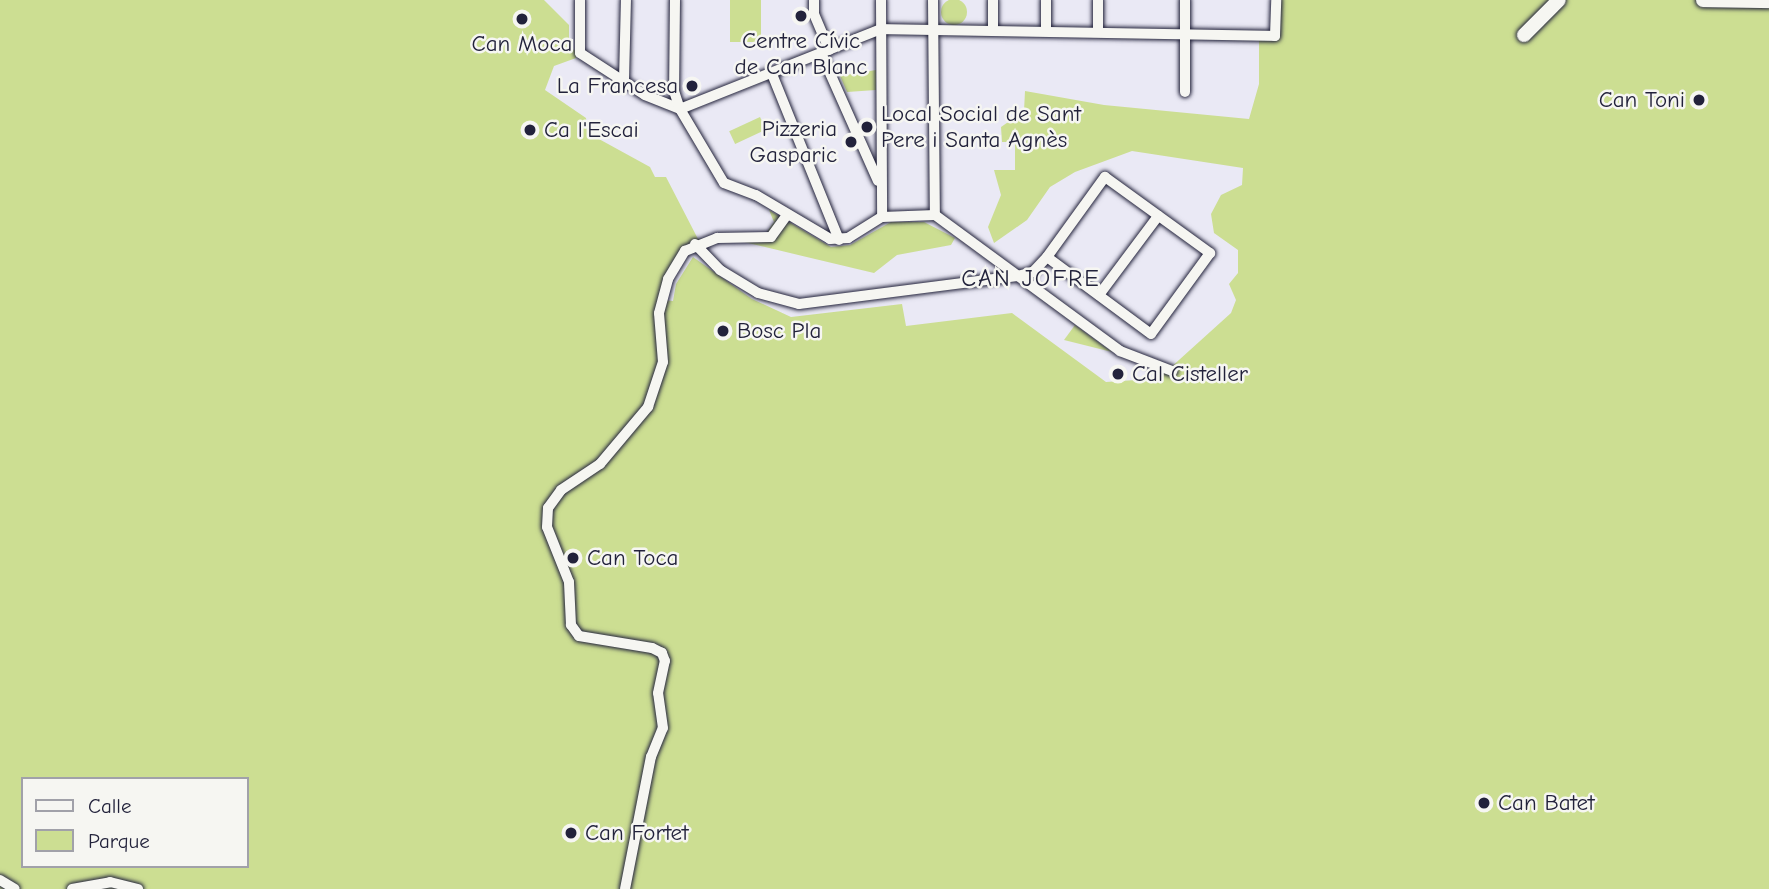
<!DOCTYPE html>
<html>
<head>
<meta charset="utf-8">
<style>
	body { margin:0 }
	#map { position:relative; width:1769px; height:889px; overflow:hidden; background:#eae9f5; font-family:"Comic Neue",sans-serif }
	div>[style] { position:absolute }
	.green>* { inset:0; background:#ccde92; transform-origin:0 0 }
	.round { border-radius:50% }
	.roads { filter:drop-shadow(0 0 2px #22223b) drop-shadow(0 0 2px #22223b) }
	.street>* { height:10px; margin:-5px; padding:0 5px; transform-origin:5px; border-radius:5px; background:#f6f6f2 }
	.secondary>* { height:14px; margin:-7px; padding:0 7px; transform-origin:7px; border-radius:7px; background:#f6f6f2 }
	.dots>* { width:19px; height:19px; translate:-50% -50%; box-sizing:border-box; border:4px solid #f6f6f2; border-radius:50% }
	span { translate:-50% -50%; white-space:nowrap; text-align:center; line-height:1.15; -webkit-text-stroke:5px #f6f6f2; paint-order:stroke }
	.poi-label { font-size:23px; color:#22223b }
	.right { translate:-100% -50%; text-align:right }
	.left { translate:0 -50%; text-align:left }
	.neighbourhood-label { font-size:24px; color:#22223b; letter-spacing:2px }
	.legend { position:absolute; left:21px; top:777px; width:228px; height:91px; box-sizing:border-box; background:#f6f6f2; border:2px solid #a1a1a9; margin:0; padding:9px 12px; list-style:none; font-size:21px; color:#22223b }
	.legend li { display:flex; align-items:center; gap:14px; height:35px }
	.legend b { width:35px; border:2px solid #a1a1a9 }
</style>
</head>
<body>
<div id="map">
	<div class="green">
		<div class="round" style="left:941px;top:-1px;width:26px;height:26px"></div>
		<div style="clip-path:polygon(evenodd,0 0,544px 0,569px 25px,569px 47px,576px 51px,576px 58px,554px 66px,545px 90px,586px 118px,588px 133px,650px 167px,655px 177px,666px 177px,698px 239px,766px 233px,774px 222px,769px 210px,831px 247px,850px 245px,891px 222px,924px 222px,955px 238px,951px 245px,897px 255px,874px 273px,731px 239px,688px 251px,679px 263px,664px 300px,673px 301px,676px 284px,693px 257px,752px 299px,791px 317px,902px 304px,906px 326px,1012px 313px,1106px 382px,1151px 379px,1169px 369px,1231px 313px,1236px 300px,1229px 284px,1238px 273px,1238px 250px,1214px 233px,1211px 214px,1221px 195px,1242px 185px,1243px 168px,1132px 151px,1075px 172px,1050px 187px,1027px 220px,994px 243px,988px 227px,1001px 195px,994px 170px,1015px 170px,1015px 142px,1002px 142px,1001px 127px,1024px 111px,1025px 91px,1104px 105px,1249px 119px,1259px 84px,1259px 38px,1272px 38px,1281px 0,1769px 0,1769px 889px,0 889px,0 0,23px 779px,247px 779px,247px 866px,23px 866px,23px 779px)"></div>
		<div style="left:730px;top:0;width:31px;height:42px"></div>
		<div style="clip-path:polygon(876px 70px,876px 90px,847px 92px,840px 76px)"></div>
		<div style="left:760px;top:117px;width:14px;height:34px;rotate:65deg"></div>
		<div style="clip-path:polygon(1075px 325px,1112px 352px,1064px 340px)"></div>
	</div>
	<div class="roads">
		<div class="street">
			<div style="left:580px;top:0;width:53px;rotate:90deg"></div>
			<div style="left:580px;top:53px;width:77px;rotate:32.9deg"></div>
			<div style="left:645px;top:95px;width:38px;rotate:22deg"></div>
			<div style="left:680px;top:109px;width:86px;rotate:59.3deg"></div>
			<div style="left:724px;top:183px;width:34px;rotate:21deg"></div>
			<div style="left:756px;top:195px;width:86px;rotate:30.7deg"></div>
			<div style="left:830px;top:239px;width:18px;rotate:-3deg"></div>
			<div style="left:848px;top:238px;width:40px;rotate:-32deg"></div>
			<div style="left:882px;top:217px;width:53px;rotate:-2.2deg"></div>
			<div style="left:935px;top:215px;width:230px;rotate:36.3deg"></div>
			<div style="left:1120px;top:351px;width:56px;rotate:21deg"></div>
			<div style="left:675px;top:0;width:91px;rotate:90.6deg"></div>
			<div style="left:674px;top:91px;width:19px;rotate:72deg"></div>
			<div style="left:680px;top:109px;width:216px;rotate:-21.7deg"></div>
			<div style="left:881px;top:29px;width:394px;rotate:1deg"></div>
			<div style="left:1275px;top:36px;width:36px;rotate:-88deg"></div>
			<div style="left:814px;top:0;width:14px;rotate:90deg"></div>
			<div style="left:814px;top:14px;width:39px;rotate:67deg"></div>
			<div style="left:881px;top:0;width:217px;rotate:89.7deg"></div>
			<div style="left:933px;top:0;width:215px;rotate:89.5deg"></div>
			<div style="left:1046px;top:0;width:31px;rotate:90deg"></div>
			<div style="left:1185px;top:0;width:92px;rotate:90deg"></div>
			<div style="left:993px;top:31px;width:31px;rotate:-90deg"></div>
			<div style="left:1098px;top:32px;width:32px;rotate:-90deg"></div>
			<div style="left:821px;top:53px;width:140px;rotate:66deg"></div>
			<div style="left:772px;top:74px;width:179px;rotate:68deg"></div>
			<div style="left:624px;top:80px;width:80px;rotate:-88.6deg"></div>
			<div style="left:695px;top:244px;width:36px;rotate:46deg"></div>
			<div style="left:720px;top:270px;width:44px;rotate:31.2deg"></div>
			<div style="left:758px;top:293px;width:42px;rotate:15deg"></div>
			<div style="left:799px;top:304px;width:220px;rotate:-7.3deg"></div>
			<div style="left:1017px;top:276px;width:16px;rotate:-14deg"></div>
			<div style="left:1033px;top:272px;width:21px;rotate:-47deg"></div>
			<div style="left:1047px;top:257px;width:99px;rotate:-54.1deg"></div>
			<div style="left:1105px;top:177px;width:130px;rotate:35.9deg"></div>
			<div style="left:1210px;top:253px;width:100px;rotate:126.1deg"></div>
			<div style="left:1151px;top:334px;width:129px;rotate:-143.5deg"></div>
			<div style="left:1099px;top:295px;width:99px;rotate:-53.2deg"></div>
			<div style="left:0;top:880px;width:17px;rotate:31deg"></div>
			<div style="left:72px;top:889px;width:39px;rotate:-10deg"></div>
			<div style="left:110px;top:882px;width:29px;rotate:14deg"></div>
			<div style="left:625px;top:889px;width:135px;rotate:-78.9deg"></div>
			<div style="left:651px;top:757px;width:31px;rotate:-68deg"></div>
			<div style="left:663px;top:728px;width:35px;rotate:-98deg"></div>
			<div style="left:658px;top:693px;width:33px;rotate:-78deg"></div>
			<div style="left:665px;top:661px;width:9px;rotate:-111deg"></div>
			<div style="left:662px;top:653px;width:11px;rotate:-153deg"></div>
			<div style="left:652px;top:648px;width:74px;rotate:-170.7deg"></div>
			<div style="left:579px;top:636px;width:14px;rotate:-126deg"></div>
			<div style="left:571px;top:625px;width:43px;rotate:-92.7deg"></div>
			<div style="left:569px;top:582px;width:59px;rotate:-111.8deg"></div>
			<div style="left:547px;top:527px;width:19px;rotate:-87deg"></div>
			<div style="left:548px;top:508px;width:22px;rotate:-54deg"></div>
			<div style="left:561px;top:490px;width:47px;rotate:-33.7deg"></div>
			<div style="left:600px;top:464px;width:75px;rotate:-49.9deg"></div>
			<div style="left:648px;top:407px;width:47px;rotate:-71.6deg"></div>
			<div style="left:663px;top:362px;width:49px;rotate:-94.7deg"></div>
			<div style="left:659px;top:313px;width:35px;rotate:-75deg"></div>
			<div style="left:668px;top:279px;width:33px;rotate:-59deg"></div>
			<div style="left:685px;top:251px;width:35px;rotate:-22deg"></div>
			<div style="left:717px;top:238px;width:54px;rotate:-1.1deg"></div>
			<div style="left:771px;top:237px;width:27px;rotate:-54deg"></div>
		</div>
		<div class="secondary">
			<div style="left:1703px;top:0;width:66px;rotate:0.9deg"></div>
			<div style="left:1524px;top:35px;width:49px;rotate:-45deg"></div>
		</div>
	</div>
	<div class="dots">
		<div style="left:801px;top:16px;background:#22223b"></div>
		<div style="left:522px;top:19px;background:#22223b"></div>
		<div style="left:692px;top:86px;background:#22223b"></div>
		<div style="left:1699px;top:100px;background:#22223b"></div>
		<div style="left:867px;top:127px;background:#22223b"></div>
		<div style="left:530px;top:130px;background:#22223b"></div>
		<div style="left:851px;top:142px;background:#22223b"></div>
		<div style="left:723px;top:331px;background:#22223b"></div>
		<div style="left:1118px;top:374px;background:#22223b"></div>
		<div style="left:573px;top:558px;background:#22223b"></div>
		<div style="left:1484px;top:803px;background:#22223b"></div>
		<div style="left:571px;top:833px;background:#22223b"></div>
	</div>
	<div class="poi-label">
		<span style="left:801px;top:54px">Centre Cívic<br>de Can Blanc</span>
		<span style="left:522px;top:44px">Can Moca</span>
		<span class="right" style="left:678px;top:86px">La Francesa</span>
		<span class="right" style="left:1685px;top:100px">Can Toni</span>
		<span class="left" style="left:881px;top:127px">Local Social de Sant<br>Pere i Santa Agnès</span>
		<span class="right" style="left:837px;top:142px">Pizzeria<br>Gasparic</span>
		<span class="left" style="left:544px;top:130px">Ca l'Escai</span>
		<span class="left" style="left:737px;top:331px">Bosc Pla</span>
		<span class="left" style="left:1132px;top:374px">Cal Cisteller</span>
		<span class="left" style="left:587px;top:558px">Can Toca</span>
		<span class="left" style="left:1498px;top:803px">Can Batet</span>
		<span class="left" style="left:585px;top:833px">Can Fortet</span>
	</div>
	<div class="neighbourhood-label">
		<span style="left:1031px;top:279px">CAN JOFRE</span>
	</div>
	<ul class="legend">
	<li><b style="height:9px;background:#f6f6f2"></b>Calle</li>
	<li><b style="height:19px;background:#ccde92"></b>Parque</li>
	</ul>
</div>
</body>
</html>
